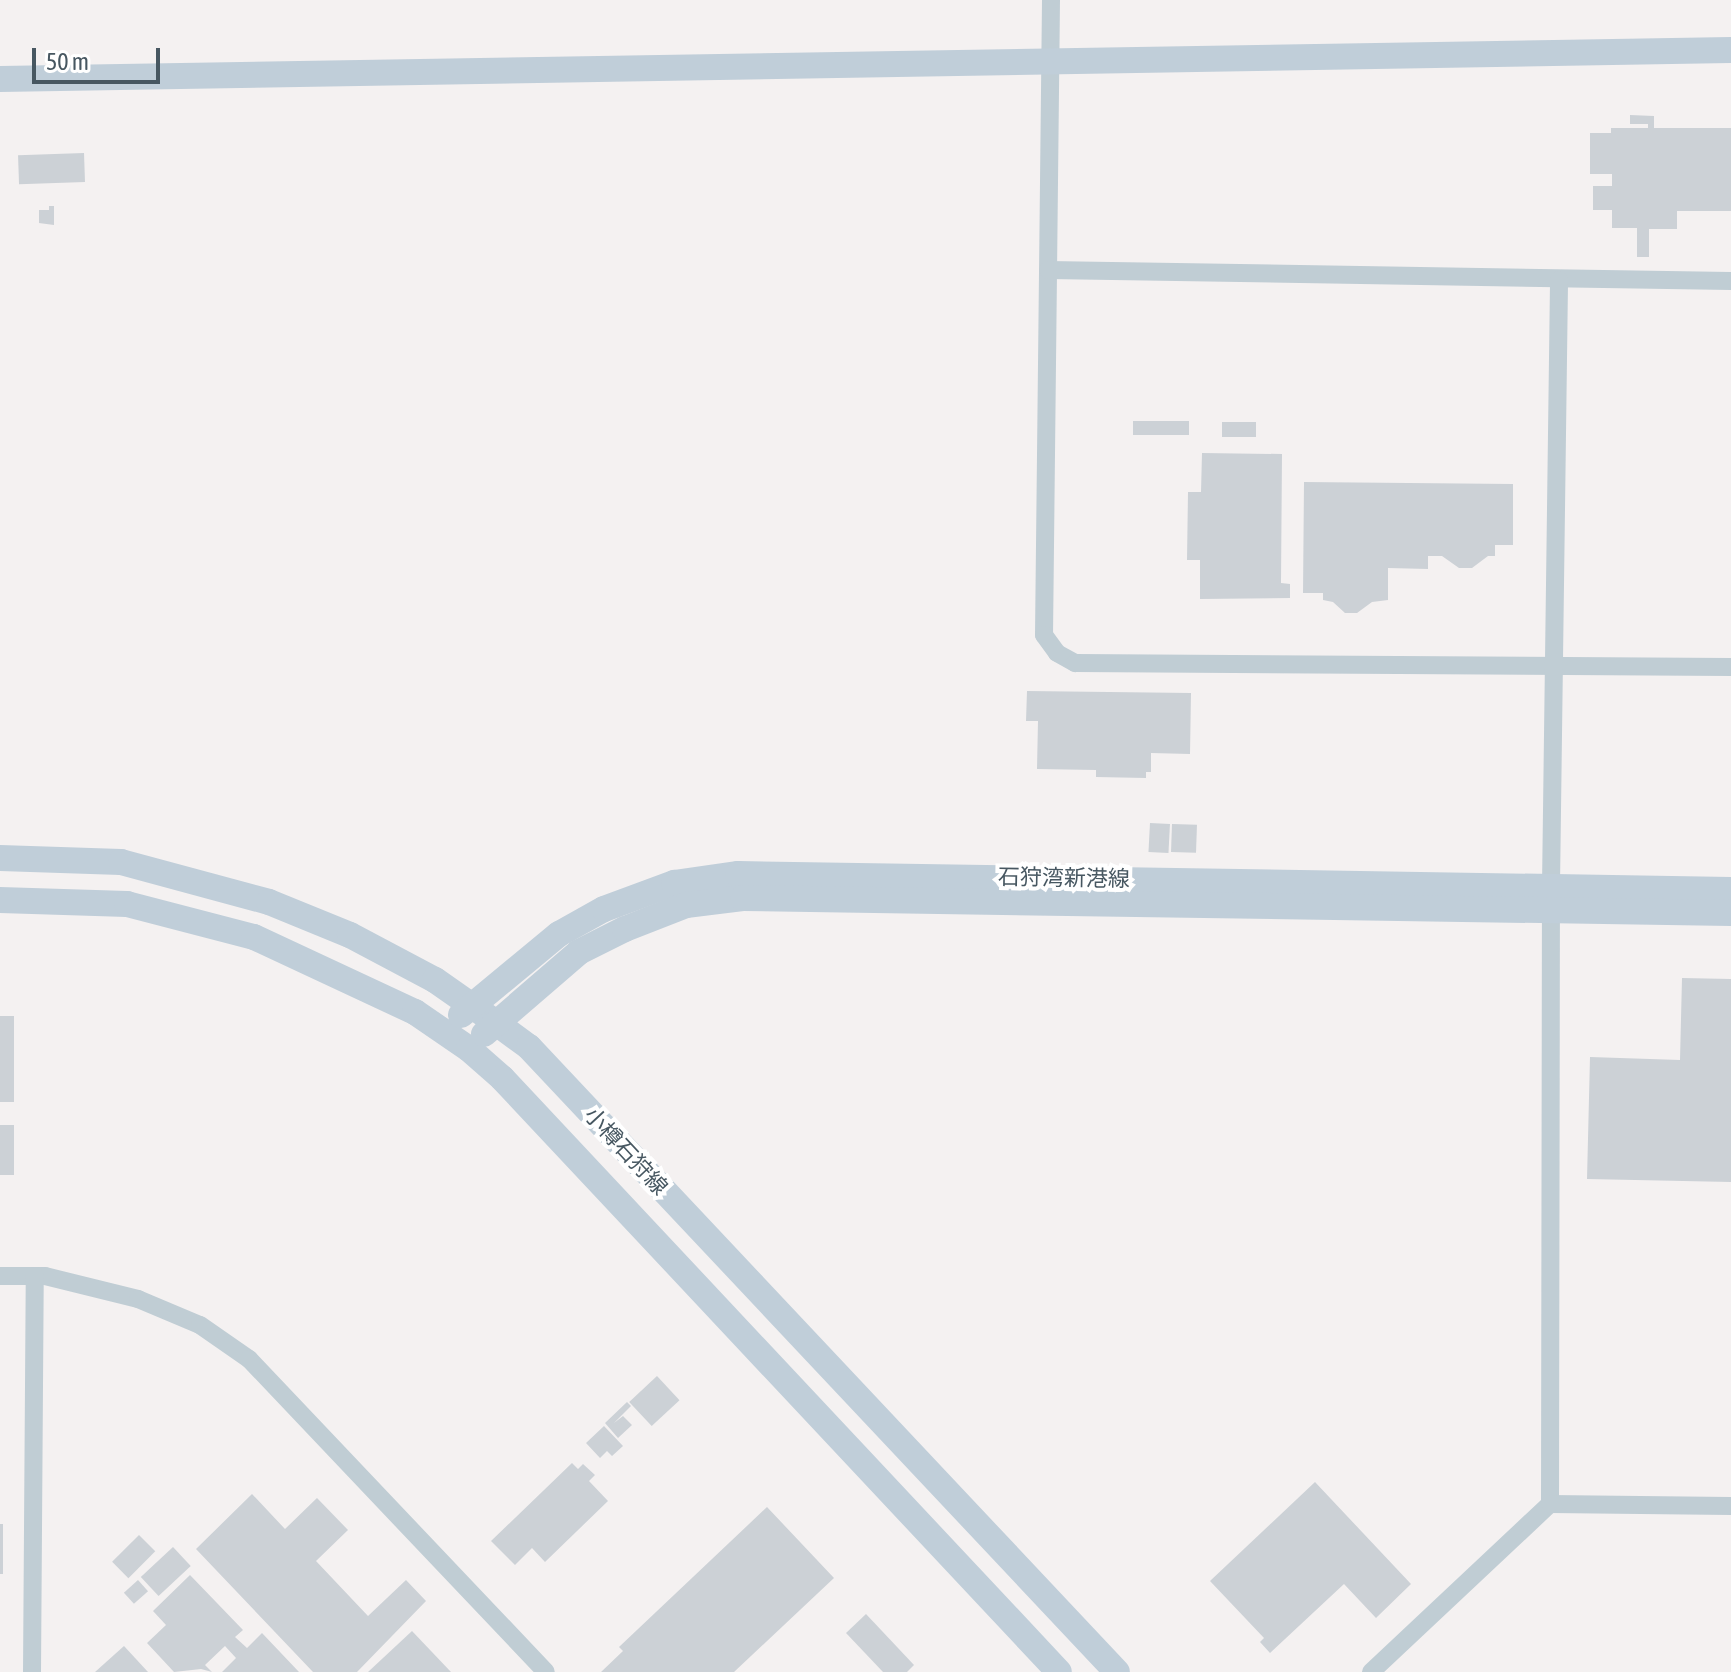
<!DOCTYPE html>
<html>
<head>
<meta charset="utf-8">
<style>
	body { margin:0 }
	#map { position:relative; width:1731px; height:1672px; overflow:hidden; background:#f4f1f1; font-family:"Asap Condensed","Noto Sans JP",sans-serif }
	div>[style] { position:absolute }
	.building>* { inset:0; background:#ccd1d6; transform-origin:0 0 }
	.street>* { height:18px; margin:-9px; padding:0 9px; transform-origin:9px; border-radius:9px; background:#c0cdd4 }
	.secondary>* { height:26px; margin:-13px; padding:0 13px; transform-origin:13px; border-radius:13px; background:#c0ced9 }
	span { translate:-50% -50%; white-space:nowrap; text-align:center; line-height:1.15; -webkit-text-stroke:8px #fff; paint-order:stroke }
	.street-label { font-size:22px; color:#475761 }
	.scale { position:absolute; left:32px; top:48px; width:128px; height:36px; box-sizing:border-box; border:4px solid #475761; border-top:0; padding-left:10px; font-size:24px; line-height:28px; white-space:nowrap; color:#475761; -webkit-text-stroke:6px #fff; paint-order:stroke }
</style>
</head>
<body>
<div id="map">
	<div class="building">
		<div style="clip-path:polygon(1630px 115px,1654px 116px,1654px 128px,1731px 128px,1731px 211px,1677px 211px,1677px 229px,1649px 229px,1649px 257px,1637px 257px,1637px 228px,1612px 228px,1612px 210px,1593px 210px,1593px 186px,1612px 186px,1612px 174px,1590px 174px,1590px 133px,1611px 133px,1611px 128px,1648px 128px,1648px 124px,1630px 124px)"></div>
		<div style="left:84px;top:153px;width:29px;height:66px;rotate:88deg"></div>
		<div style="clip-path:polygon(49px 206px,54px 206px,54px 225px,39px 223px,39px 210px,49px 210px)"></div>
		<div style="left:1133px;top:421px;width:56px;height:14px"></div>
		<div style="left:1222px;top:422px;width:34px;height:15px"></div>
		<div style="clip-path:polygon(1202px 453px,1282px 454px,1281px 583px,1290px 584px,1290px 598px,1200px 599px,1200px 560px,1187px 560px,1188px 492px,1201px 492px)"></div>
		<div style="clip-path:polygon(1304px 482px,1513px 484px,1513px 545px,1495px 545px,1495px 556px,1488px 556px,1472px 568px,1459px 568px,1442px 556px,1428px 556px,1428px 569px,1388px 568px,1388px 600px,1372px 602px,1357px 613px,1345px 613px,1333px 602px,1323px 600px,1323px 593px,1303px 593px)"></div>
		<div style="clip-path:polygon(1027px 691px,1191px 693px,1190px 754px,1151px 753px,1151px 772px,1146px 772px,1146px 778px,1096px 777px,1096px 770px,1037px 769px,1038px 721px,1026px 721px)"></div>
		<div style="left:1150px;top:823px;width:20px;height:29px;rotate:3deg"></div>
		<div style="left:1172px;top:824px;width:25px;height:28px;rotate:2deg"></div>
		<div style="clip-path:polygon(1682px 978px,1731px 979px,1731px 1182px,1587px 1179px,1590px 1057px,1680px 1060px)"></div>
		<div style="left:0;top:1016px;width:14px;height:86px"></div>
		<div style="left:0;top:1125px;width:14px;height:50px"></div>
		<div style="left:657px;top:1376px;width:33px;height:38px;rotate:47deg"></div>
		<div style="clip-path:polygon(627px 1402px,631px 1406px,614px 1423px,623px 1416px,632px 1425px,618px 1438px,605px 1423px)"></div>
		<div style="clip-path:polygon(604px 1426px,623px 1446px,612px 1456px,607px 1451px,600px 1458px,586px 1443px)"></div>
		<div style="clip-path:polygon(572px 1463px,578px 1469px,583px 1464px,595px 1475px,589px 1481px,608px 1501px,545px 1562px,532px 1548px,515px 1565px,491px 1541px)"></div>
		<div style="clip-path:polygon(1315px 1482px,1411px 1584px,1376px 1618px,1344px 1584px,1270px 1653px,1260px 1642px,1264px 1638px,1210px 1581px)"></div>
		<div style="clip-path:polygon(252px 1494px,285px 1529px,317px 1498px,348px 1530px,316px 1561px,368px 1616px,406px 1580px,426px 1601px,357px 1672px,313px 1672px,196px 1549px)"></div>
		<div style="clip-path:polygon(767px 1507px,834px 1578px,734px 1672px,601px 1672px,623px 1651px,619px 1647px)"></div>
		<div style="left:0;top:1524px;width:3px;height:50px"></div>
		<div style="left:139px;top:1535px;width:23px;height:38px;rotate:45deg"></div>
		<div style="left:173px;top:1547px;width:26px;height:44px;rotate:47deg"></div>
		<div style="clip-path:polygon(190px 1575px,243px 1630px,235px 1637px,247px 1648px,262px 1633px,299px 1672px,222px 1672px,236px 1658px,225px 1646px,205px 1665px,212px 1672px,201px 1669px,174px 1672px,147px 1643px,166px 1625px,153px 1611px)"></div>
		<div style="left:138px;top:1580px;width:15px;height:19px;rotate:48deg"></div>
		<div style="clip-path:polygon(866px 1614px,914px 1665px,907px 1672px,883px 1672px,846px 1633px)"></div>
		<div style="clip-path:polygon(412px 1631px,451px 1672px,368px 1672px)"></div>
		<div style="clip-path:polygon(124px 1646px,148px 1672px,95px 1672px)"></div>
	</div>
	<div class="street">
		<div style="left:1051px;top:0;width:635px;rotate:90.63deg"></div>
		<div style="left:1044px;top:635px;width:22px;rotate:54deg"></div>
		<div style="left:1057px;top:653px;width:21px;rotate:29deg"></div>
		<div style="left:1075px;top:663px;width:656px;rotate:0.35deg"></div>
		<div style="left:1048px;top:270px;width:683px;rotate:0.92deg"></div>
		<div style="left:0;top:1276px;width:45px"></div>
		<div style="left:45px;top:1276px;width:96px;rotate:13.9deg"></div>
		<div style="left:138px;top:1299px;width:67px;rotate:22.8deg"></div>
		<div style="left:200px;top:1325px;width:60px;rotate:34.8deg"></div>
		<div style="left:249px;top:1359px;width:431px;rotate:46.5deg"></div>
		<div style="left:1550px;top:1504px;width:618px;rotate:-89.91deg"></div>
		<div style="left:1551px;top:886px;width:606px;rotate:-89.24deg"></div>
		<div style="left:32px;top:1672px;width:396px;rotate:-89.6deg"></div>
		<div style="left:1371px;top:1672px;width:245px;rotate:-43.2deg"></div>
		<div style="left:1550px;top:1504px;width:181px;rotate:0.6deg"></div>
	</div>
	<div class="secondary">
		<div style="left:0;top:79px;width:1731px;rotate:-0.96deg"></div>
		<div style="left:0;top:858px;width:121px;rotate:1.9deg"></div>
		<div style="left:121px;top:862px;width:153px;rotate:15.1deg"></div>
		<div style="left:269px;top:902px;width:87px;rotate:22.2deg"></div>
		<div style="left:350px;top:935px;width:96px;rotate:27.9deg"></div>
		<div style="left:435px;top:980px;width:73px;rotate:35deg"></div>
		<div style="left:495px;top:1022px;width:42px;rotate:36.3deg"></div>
		<div style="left:529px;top:1047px;width:858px;rotate:46.75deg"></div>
		<div style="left:0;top:900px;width:127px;rotate:1.8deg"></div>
		<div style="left:127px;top:904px;width:131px;rotate:14.6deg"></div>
		<div style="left:254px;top:937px;width:178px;rotate:25deg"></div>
		<div style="left:415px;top:1012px;width:65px;rotate:34.4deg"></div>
		<div style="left:469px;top:1049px;width:44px;rotate:41.3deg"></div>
		<div style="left:502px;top:1078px;width:814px;rotate:46.84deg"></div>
		<div style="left:461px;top:1015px;width:127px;rotate:-39.6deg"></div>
		<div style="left:559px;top:934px;width:51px;rotate:-29.1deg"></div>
		<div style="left:604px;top:909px;width:75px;rotate:-20.4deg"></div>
		<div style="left:674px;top:883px;width:65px;rotate:-8deg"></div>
		<div style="left:738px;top:874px;width:993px;rotate:0.92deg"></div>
		<div style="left:484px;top:1034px;width:125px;rotate:-40.8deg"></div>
		<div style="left:579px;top:952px;width:51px;rotate:-26.6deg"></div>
		<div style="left:625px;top:929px;width:66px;rotate:-21.5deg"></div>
		<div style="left:686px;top:905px;width:57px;rotate:-7deg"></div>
		<div style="left:743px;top:898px;width:988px;rotate:0.87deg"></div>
	</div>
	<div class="street-label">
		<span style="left:1064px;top:878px;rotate:1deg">石狩湾新港線</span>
		<span style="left:626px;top:1151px;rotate:47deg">小樽石狩線</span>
	</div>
	<div class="scale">50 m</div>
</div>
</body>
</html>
